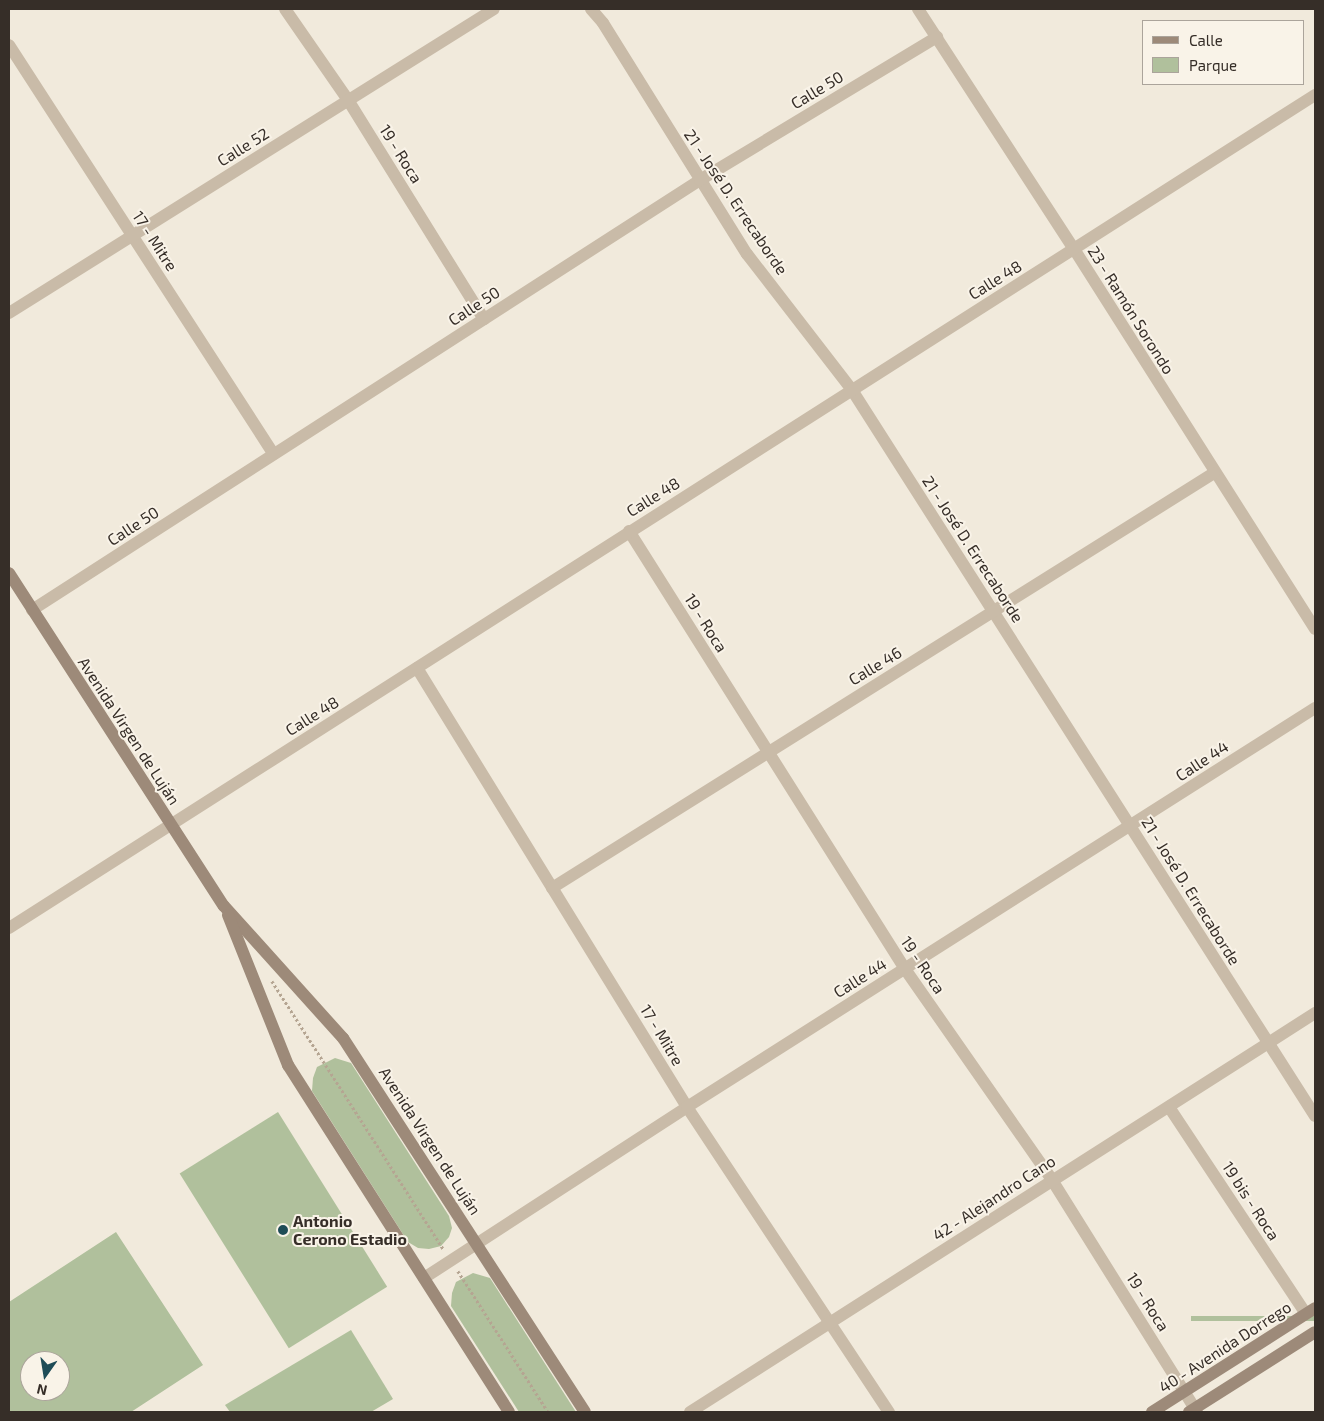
<!DOCTYPE html>
<html>
<head>
<meta charset="utf-8">
<style>
	body { margin:0 }
	#map { position:relative; width:1324px; height:1421px; overflow:hidden; background:#f1eadc; font-family:"Exo 2",sans-serif }
	div>[style] { position:absolute }
	.green>* { inset:0; background:#b0c09c; transform-origin:0 0 }
	.path>* { height:2.5px; margin-top:-1.25px; transform-origin:0; background:repeating-linear-gradient(90deg,#b5a592 0 2.5px,transparent 0 5px) }
	.street>* { height:12px; margin:-6px; padding:0 6px; transform-origin:6px; border-radius:6px; background:#c9bba8 }
	.secondary>* { height:12px; margin:-6px; padding:0 6px; transform-origin:6px; border-radius:6px; background:#9d8a79 }
	.dots>* { width:14px; height:14px; translate:-50% -50%; box-sizing:border-box; border:2px solid #f9f3e8; border-radius:50% }
	span { translate:-50% -50%; white-space:nowrap; text-align:center; line-height:1.15; -webkit-text-stroke:4px #f9f3e8; paint-order:stroke }
	.street-label { font-size:16px; color:#362e28 }
	.poi-label { font-size:16px; color:#362e28; font-weight:700 }
	.left { translate:0 -50%; text-align:left }
	.frame { position:absolute; inset:0; border:10px solid #362e28; pointer-events:none }
	.legend { position:absolute; left:1142px; top:20px; width:162px; height:65px; box-sizing:border-box; background:#f9f3e8; border:1px solid #aba49b; margin:0; padding:6px 9px; list-style:none; font-size:15px; color:#362e28 }
	.legend li { display:flex; align-items:center; gap:10px; height:25px }
	.legend b { width:25px; border:1px solid #aba49b }
	.north { position:absolute; left:20px; top:1351px; width:50px; height:50px; box-sizing:border-box; background:#f9f3e8; border:1px solid #aba49b; border-radius:50%; rotate:193deg; font-size:14px; font-weight:700; line-height:20px; text-align:center; color:#362e28 }
	.north::after { content:''; display:block; margin:auto; width:18px; height:22px; background:#1e4c57; clip-path:polygon(50% 0,100% 100%,50% 72%,0 100%) }
</style>
</head>
<body>
<div id="map">
	<div class="green">
		<div style="clip-path:polygon(335px 1058px,351px 1063px,449px 1216px,452px 1228px,449px 1237px,441px 1246px,429px 1249px,418px 1248px,408px 1242px,312px 1091px,313px 1078px,317px 1067px)"></div>
		<div style="left:278px;top:1112px;width:206px;height:116px;rotate:58deg"></div>
		<div style="clip-path:polygon(evenodd,116px 1232px,203px 1365px,131px 1412px,9px 1412px,9px 1302px,116px 1232px,30px 1361px,60px 1361px,60px 1391px,30px 1391px,30px 1361px)"></div>
		<div style="clip-path:polygon(473px 1273px,490px 1278px,576px 1412px,519px 1412px,451px 1306px,452px 1293px,456px 1282px)"></div>
		<div style="left:1315px;top:1316px;width:5px;height:124px;rotate:90deg"></div>
		<div style="clip-path:polygon(351px 1330px,393px 1399px,371px 1412px,230px 1412px,225px 1405px)"></div>
	</div>
	<div class="path">
		<div style="left:272px;top:981px;width:319px;rotate:57.4deg"></div>
		<div style="left:458px;top:1271px;width:167px;rotate:57.4deg"></div>
	</div>
	<div class="street">
		<div style="left:285px;top:9px;width:111px;rotate:55.3deg"></div>
		<div style="left:348px;top:100px;width:258px;rotate:58.2deg"></div>
		<div style="left:591px;top:9px;width:18px;rotate:49deg"></div>
		<div style="left:603px;top:23px;width:272px;rotate:58.1deg"></div>
		<div style="left:747px;top:254px;width:172px;rotate:52.3deg"></div>
		<div style="left:852px;top:390px;width:861px;rotate:57.47deg"></div>
		<div style="left:918px;top:9px;width:286px;rotate:57deg"></div>
		<div style="left:1074px;top:249px;width:450px;rotate:57.6deg"></div>
		<div style="left:9px;top:45px;width:487px;rotate:57.1deg"></div>
		<div style="left:9px;top:313px;width:572px;rotate:-32.08deg"></div>
		<div style="left:629px;top:531px;width:518px;rotate:57.78deg"></div>
		<div style="left:905px;top:969px;width:257px;rotate:55.1deg"></div>
		<div style="left:1052px;top:1180px;width:274px;rotate:58deg"></div>
		<div style="left:32px;top:610px;width:794px;rotate:-32.77deg"></div>
		<div style="left:700px;top:180px;width:277px;rotate:-31.1deg"></div>
		<div style="left:417px;top:668px;width:515px;rotate:58.41deg"></div>
		<div style="left:687px;top:1107px;width:366px;rotate:56.5deg"></div>
		<div style="left:552px;top:888px;width:781px;rotate:-32.08deg"></div>
		<div style="left:9px;top:928px;width:1549px;rotate:-32.53deg"></div>
		<div style="left:1169px;top:1107px;width:248px;rotate:56.5deg"></div>
		<div style="left:424px;top:1278px;width:314px;rotate:-33deg"></div>
		<div style="left:687px;top:1107px;width:744px;rotate:-32.43deg"></div>
		<div style="left:690px;top:1412px;width:742px;rotate:-32.55deg"></div>
	</div>
	<div class="secondary">
		<div style="left:9px;top:573px;width:396px;rotate:57.2deg"></div>
		<div style="left:224px;top:906px;width:178px;rotate:48deg"></div>
		<div style="left:343px;top:1038px;width:445px;rotate:57.1deg"></div>
		<div style="left:228px;top:915px;width:162px;rotate:68.2deg"></div>
		<div style="left:288px;top:1065px;width:411px;rotate:57.5deg"></div>
		<div style="left:1152px;top:1412px;width:193px;rotate:-32.5deg"></div>
		<div style="left:1189px;top:1412px;width:149px;rotate:-32.4deg"></div>
	</div>
	<div class="dots">
		<div style="left:283px;top:1230px;background:#1e4c57"></div>
	</div>
	<div class="street-label">
		<span style="left:817px;top:90px;rotate:-31deg">Calle 50</span>
		<span style="left:243px;top:147px;rotate:-32deg">Calle 52</span>
		<span style="left:401px;top:154px;rotate:58deg">19 - Roca</span>
		<span style="left:736px;top:202px;rotate:56deg">21 - José D. Errecaborde</span>
		<span style="left:155px;top:241px;rotate:57deg">17 - Mitre</span>
		<span style="left:995px;top:280px;rotate:-32deg">Calle 48</span>
		<span style="left:474px;top:306px;rotate:-33deg">Calle 50</span>
		<span style="left:1131px;top:310px;rotate:58deg">23 - Ramón Sorondo</span>
		<span style="left:653px;top:497px;rotate:-32deg">Calle 48</span>
		<span style="left:133px;top:526px;rotate:-33deg">Calle 50</span>
		<span style="left:973px;top:549px;rotate:57deg">21 - José D. Errecaborde</span>
		<span style="left:706px;top:623px;rotate:58deg">19 - Roca</span>
		<span style="left:875px;top:666px;rotate:-31deg">Calle 46</span>
		<span style="left:312px;top:716px;rotate:-32deg">Calle 48</span>
		<span style="left:129px;top:731px;rotate:57deg">Avenida Virgen de Luján</span>
		<span style="left:1202px;top:761px;rotate:-33deg">Calle 44</span>
		<span style="left:1191px;top:891px;rotate:58deg">21 - José D. Errecaborde</span>
		<span style="left:923px;top:965px;rotate:56deg">19 - Roca</span>
		<span style="left:860px;top:978px;rotate:-32deg">Calle 44</span>
		<span style="left:662px;top:1035px;rotate:59deg">17 - Mitre</span>
		<span style="left:430px;top:1141px;rotate:57deg">Avenida Virgen de Luján</span>
		<span style="left:994px;top:1198px;rotate:-33deg">42 - Alejandro Cano</span>
		<span style="left:1251px;top:1201px;rotate:57deg">19 bis - Roca</span>
		<span style="left:1148px;top:1302px;rotate:58deg">19 - Roca</span>
		<span style="left:1225px;top:1347px;rotate:-33deg">40 - Avenida Dorrego</span>
	</div>
	<div class="poi-label">
		<span class="left" style="left:293px;top:1230px">Antonio<br>Cerono Estadio</span>
	</div>
	<div class="frame"></div>
	<ul class="legend">
	<li><b style="height:6px;background:#9d8a79"></b>Calle</li>
	<li><b style="height:14px;background:#b0c09c"></b>Parque</li>
	</ul>
	<div class="north">N</div>
</div>
</body>
</html>
